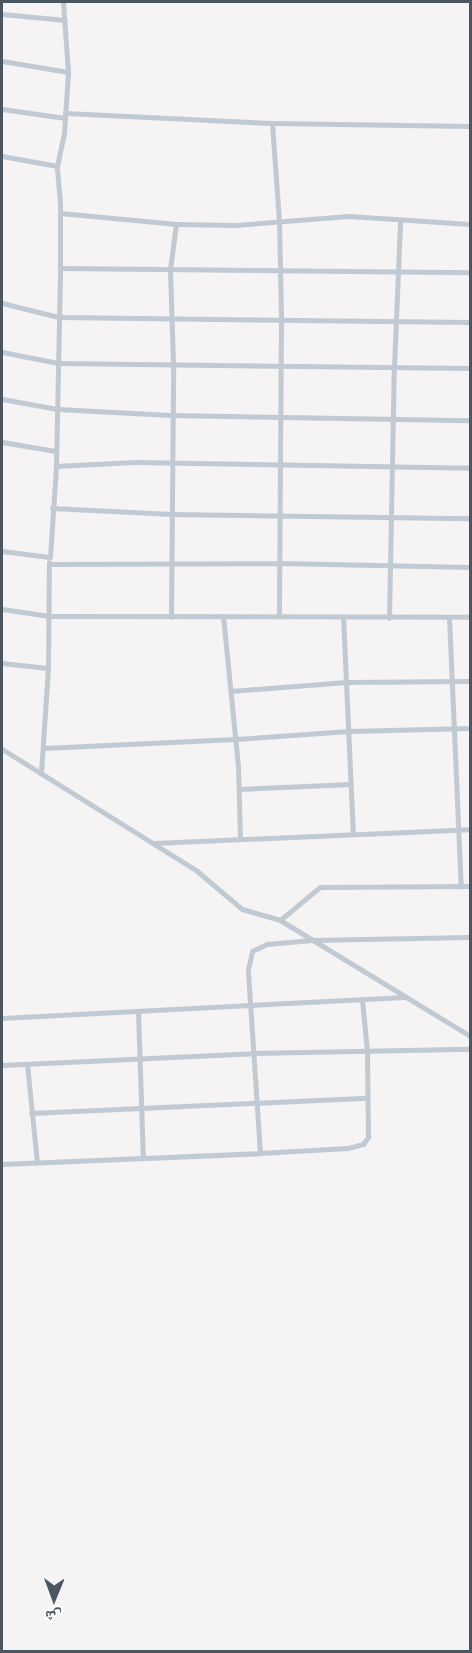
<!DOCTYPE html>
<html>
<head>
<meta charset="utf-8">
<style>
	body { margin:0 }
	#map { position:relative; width:472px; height:1653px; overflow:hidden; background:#f5f3f3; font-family:"PT Sans","Noto Naskh Arabic",sans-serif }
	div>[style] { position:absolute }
	.minor>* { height:5px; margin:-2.5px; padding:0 2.5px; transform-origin:2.5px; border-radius:2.5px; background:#c1cad2 }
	span { translate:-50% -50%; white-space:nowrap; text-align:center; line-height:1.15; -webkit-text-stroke:4.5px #fff; paint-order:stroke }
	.frame { position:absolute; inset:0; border:3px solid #4a5661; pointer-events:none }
	.north { position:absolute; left:24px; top:1569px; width:60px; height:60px; -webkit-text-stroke:4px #fff; paint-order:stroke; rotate:181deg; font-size:16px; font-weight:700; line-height:24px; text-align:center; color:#4a5661 }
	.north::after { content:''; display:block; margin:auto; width:21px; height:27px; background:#4a5661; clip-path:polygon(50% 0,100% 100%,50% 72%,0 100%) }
</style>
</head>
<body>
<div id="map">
	<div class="minor">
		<div style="left:2px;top:14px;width:63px;rotate:5.4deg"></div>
		<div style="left:2px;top:61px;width:67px;rotate:9.5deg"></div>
		<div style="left:2px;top:109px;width:64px;rotate:8.1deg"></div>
		<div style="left:65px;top:113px;width:207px;rotate:2.8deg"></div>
		<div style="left:272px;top:123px;width:198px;rotate:0.9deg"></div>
		<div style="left:272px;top:123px;width:98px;rotate:85.9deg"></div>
		<div style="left:279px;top:221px;width:98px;rotate:88.8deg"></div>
		<div style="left:281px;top:319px;width:297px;rotate:90.4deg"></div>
		<div style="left:2px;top:156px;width:56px;rotate:10.3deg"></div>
		<div style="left:60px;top:213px;width:117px;rotate:5.4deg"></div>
		<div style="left:176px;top:224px;width:59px;rotate:1deg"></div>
		<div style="left:235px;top:225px;width:114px;rotate:-4.5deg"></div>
		<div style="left:349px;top:216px;width:121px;rotate:3.8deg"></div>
		<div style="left:60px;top:268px;width:410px;rotate:0.6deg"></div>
		<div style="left:2px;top:303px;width:58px;rotate:14deg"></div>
		<div style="left:58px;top:317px;width:412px;rotate:0.7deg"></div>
		<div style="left:2px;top:352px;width:57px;rotate:11.1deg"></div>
		<div style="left:58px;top:363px;width:412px;rotate:0.7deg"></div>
		<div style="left:2px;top:399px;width:56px;rotate:10.3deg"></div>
		<div style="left:57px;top:409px;width:113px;rotate:3deg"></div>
		<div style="left:170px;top:415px;width:300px;rotate:1deg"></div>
		<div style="left:2px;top:442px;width:54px;rotate:9.6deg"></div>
		<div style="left:56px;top:466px;width:79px;rotate:-2.9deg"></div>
		<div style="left:135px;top:462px;width:335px;rotate:1deg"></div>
		<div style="left:52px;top:508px;width:120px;rotate:2.9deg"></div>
		<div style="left:172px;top:514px;width:298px;rotate:0.8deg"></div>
		<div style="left:2px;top:551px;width:48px;rotate:7.1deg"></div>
		<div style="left:50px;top:557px;width:91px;rotate:-86.2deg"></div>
		<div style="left:56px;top:466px;width:198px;rotate:-88.8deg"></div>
		<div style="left:60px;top:268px;width:65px;rotate:-90deg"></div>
		<div style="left:60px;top:203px;width:37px;rotate:-95deg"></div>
		<div style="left:57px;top:166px;width:34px;rotate:-78deg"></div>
		<div style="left:64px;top:133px;width:61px;rotate:-86.2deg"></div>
		<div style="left:68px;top:72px;width:70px;rotate:-94.1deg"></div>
		<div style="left:49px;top:564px;width:231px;rotate:-0.2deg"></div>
		<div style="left:280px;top:563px;width:190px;rotate:1.2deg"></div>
		<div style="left:2px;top:609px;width:48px;rotate:8.5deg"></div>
		<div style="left:49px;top:616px;width:421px;rotate:0.1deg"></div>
		<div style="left:223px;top:616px;width:151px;rotate:84.3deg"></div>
		<div style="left:238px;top:766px;width:72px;rotate:88.4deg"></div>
		<div style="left:343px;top:616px;width:217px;rotate:87.4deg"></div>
		<div style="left:171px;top:617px;width:252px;rotate:-89.5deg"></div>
		<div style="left:173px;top:365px;width:96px;rotate:-91.8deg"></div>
		<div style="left:170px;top:269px;width:45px;rotate:-82.4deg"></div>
		<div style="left:449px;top:617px;width:270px;rotate:87.5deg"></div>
		<div style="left:389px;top:618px;width:251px;rotate:-88.9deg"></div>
		<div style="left:394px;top:367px;width:146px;rotate:-87.6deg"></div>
		<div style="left:2px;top:663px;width:46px;rotate:6.2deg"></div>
		<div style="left:231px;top:691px;width:116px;rotate:-4.4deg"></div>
		<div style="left:347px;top:682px;width:123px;rotate:-0.5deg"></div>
		<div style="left:43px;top:748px;width:193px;rotate:-2.7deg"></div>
		<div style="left:236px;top:739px;width:113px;rotate:-4deg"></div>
		<div style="left:349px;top:731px;width:121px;rotate:-1.4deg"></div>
		<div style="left:2px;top:749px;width:230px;rotate:32deg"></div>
		<div style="left:197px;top:871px;width:59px;rotate:40.2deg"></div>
		<div style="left:242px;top:909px;width:40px;rotate:16deg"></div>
		<div style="left:280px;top:920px;width:223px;rotate:31.4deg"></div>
		<div style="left:41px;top:773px;width:105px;rotate:-86.2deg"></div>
		<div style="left:48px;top:668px;width:106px;rotate:-89.5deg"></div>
		<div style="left:239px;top:789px;width:112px;rotate:-2.6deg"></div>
		<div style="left:154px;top:843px;width:316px;rotate:-2.5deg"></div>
		<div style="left:280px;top:920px;width:52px;rotate:-39.5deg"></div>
		<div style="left:320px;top:887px;width:150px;rotate:-0.4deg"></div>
		<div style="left:138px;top:1011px;width:147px;rotate:88.1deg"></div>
		<div style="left:2px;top:1018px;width:403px;rotate:-3deg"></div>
		<div style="left:27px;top:1064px;width:99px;rotate:84.2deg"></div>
		<div style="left:2px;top:1065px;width:251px;rotate:-2.7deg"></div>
		<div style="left:253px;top:1053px;width:217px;rotate:-1.1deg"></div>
		<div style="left:31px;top:1113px;width:336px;rotate:-2.6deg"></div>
		<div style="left:260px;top:1153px;width:183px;rotate:-93.8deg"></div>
		<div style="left:248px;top:970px;width:19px;rotate:-78deg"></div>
		<div style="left:252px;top:951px;width:17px;rotate:-25deg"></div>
		<div style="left:267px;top:944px;width:45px;rotate:-5.1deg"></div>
		<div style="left:312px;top:940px;width:158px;rotate:-1.1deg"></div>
		<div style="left:2px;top:1164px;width:258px;rotate:-2.4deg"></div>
		<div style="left:260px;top:1153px;width:88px;rotate:-3.3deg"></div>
		<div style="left:348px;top:1148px;width:16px;rotate:-15deg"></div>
		<div style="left:363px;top:1144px;width:9px;rotate:-54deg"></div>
		<div style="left:368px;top:1137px;width:86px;rotate:-90.7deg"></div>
		<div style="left:367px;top:1051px;width:51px;rotate:-95.6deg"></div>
	</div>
	<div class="frame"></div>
	<div class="north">ش</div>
</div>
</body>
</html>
